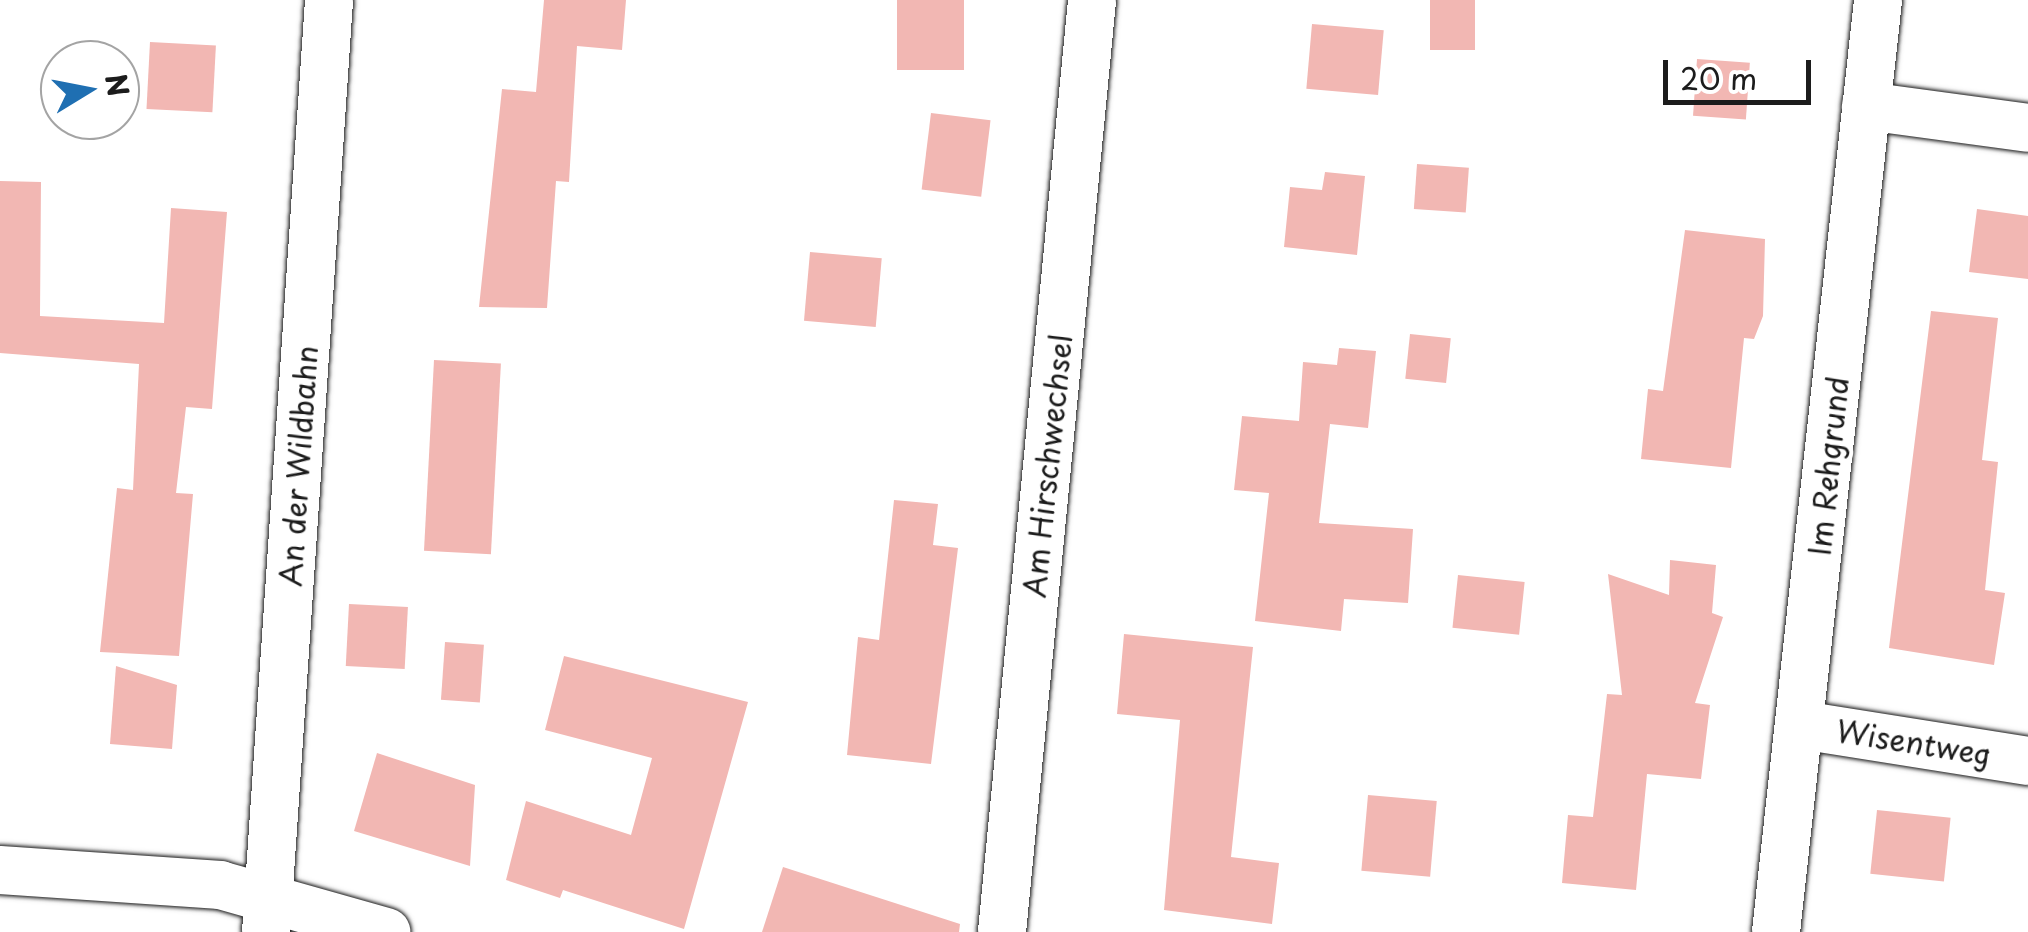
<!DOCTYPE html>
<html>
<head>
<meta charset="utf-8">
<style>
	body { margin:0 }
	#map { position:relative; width:2028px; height:932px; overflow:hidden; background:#fff; font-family:"Playpen Sans",sans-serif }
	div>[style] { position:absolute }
	.building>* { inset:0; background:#f2b7b3; transform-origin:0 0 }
	.roads { filter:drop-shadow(0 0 2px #1c1c1c) drop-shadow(0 0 2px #1c1c1c) }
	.minor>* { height:48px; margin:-24px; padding:0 24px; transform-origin:24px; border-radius:24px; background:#fff }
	span { translate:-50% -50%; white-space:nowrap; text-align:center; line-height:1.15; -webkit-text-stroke:8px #fff; paint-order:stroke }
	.street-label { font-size:30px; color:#1c1c1c }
	.north { position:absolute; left:40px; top:40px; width:100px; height:100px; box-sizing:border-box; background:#fff; border:2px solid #a4a4a4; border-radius:50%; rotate:80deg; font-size:28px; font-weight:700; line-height:40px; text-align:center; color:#1c1c1c }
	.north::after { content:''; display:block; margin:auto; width:35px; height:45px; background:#1f6fb2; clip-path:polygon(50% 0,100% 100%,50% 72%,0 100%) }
	.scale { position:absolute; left:1663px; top:60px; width:148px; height:45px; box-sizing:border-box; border:5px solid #1c1c1c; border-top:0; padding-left:12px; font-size:30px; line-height:35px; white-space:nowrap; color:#1c1c1c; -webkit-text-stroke:8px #fff; paint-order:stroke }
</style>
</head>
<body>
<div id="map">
	<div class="building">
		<div style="clip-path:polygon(544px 0,626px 0,622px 50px,577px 46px,569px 182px,556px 181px,547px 308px,479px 307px,502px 89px,536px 92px)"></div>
		<div style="left:897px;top:0;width:67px;height:70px"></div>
		<div style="left:1430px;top:0;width:45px;height:50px"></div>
		<div style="left:1312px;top:24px;width:72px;height:65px;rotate:5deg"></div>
		<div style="left:150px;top:42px;width:66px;height:67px;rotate:3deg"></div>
		<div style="left:1697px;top:59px;width:53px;height:57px;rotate:4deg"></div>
		<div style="left:931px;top:113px;width:60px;height:77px;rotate:7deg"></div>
		<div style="left:1417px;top:164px;width:52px;height:45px;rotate:4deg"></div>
		<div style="clip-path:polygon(1325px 172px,1365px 176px,1357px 255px,1284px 247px,1290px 187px,1322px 190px)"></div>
		<div style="clip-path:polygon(0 181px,41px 182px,40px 316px,164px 323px,171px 208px,227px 212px,212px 409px,186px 407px,176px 493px,193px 494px,179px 656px,100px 652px,117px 488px,133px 490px,139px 364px,0 353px)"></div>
		<div style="clip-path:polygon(1977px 209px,2028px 216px,2028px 279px,1969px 272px)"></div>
		<div style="clip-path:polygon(1685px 230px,1765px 239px,1763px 316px,1754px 339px,1744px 338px,1731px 468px,1641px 459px,1648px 389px,1663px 391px)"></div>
		<div style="left:810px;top:252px;width:72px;height:69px;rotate:5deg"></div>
		<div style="clip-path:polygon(1931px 311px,1998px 318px,1982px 460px,1998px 462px,1985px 590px,2005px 593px,1994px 665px,1889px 648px)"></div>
		<div style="left:1410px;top:334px;width:41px;height:45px;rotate:6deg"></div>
		<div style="clip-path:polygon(1339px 348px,1376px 351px,1368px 428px,1330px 424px,1319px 523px,1413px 529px,1408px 603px,1344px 599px,1341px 631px,1255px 621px,1269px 493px,1234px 490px,1242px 416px,1299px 421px,1303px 362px,1337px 365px)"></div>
		<div style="left:434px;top:360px;width:67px;height:191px;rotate:3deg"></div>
		<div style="clip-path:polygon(894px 500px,938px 504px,933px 545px,958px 548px,931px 764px,847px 755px,858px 637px,879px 640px)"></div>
		<div style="clip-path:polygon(1670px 560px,1716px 565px,1712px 613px,1723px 617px,1695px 703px,1710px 705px,1701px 779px,1647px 774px,1636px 890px,1562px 883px,1568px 815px,1593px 817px,1607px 694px,1622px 695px,1608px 574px,1669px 595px)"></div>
		<div style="left:1458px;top:575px;width:67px;height:53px;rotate:6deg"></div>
		<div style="left:349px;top:604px;width:59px;height:62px;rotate:3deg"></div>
		<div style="clip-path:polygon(1124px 634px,1253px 647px,1231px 857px,1279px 863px,1272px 924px,1164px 910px,1180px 720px,1117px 714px)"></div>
		<div style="left:445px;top:642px;width:39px;height:58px;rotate:4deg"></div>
		<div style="clip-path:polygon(564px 656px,748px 702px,684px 929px,563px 890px,560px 898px,506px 880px,526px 801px,631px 835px,652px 758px,545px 730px)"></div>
		<div style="clip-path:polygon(116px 666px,177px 685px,172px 749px,110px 744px)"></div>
		<div style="clip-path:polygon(377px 753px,475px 785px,470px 866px,354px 831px)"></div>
		<div style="left:1368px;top:795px;width:69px;height:76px;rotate:5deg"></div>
		<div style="left:1877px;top:810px;width:74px;height:64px;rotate:6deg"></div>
		<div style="clip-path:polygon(783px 867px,960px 924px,959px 932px,762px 932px)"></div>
	</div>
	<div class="roads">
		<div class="minor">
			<div style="left:1866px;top:106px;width:163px;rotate:7.7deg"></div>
			<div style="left:1801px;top:725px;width:230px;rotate:9deg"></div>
			<div style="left:0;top:870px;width:221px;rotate:3.9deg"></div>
			<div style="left:220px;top:885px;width:173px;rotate:15.8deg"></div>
			<div style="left:266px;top:932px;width:934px;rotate:-86.13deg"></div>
			<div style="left:1002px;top:932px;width:936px;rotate:-84.48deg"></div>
			<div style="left:1776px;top:932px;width:938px;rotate:-83.75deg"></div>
		</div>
	</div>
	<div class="street-label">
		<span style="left:298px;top:466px;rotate:-86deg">An der Wildbahn</span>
		<span style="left:1047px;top:466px;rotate:-84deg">Am Hirschwechsel</span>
		<span style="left:1828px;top:466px;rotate:-84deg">Im Rehgrund</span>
		<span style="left:1914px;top:742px;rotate:9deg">Wisentweg</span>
	</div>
	<div class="north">N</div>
	<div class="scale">20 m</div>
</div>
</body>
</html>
